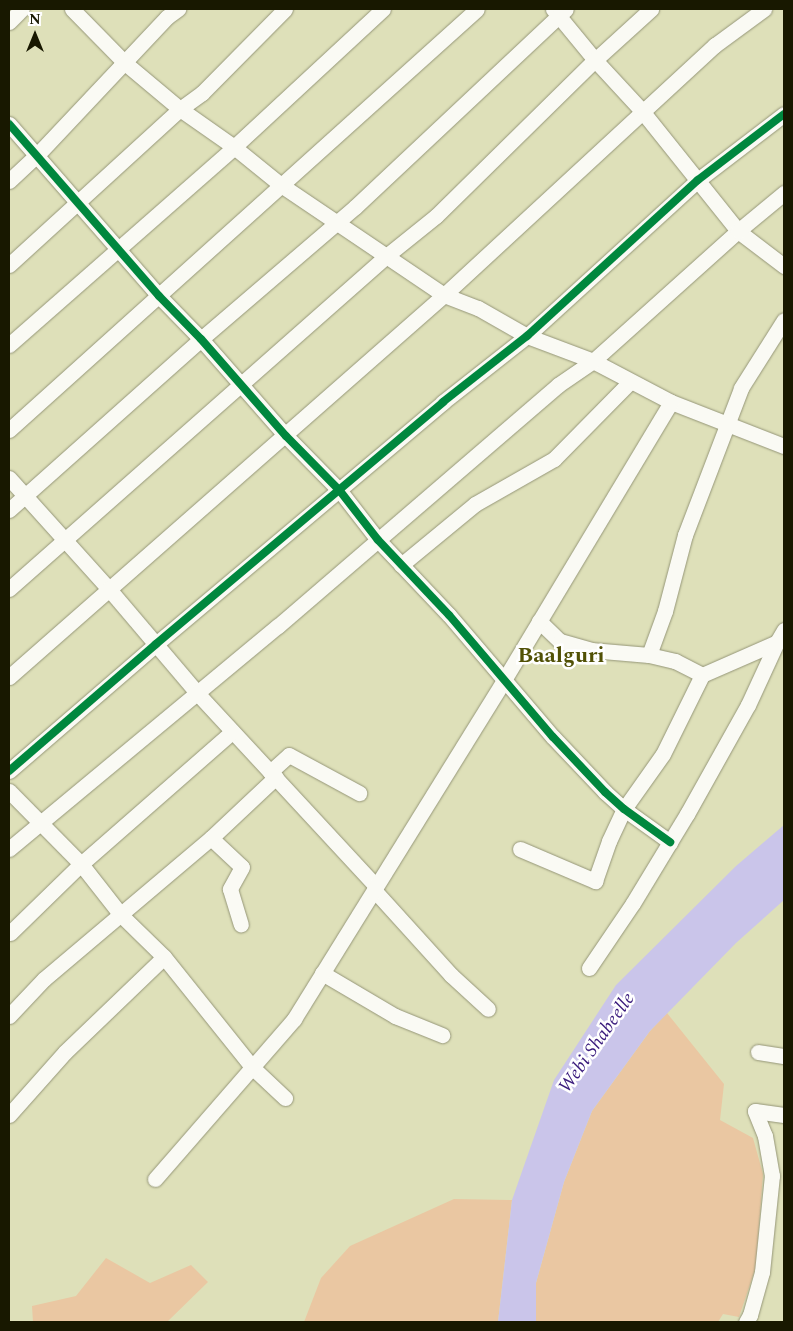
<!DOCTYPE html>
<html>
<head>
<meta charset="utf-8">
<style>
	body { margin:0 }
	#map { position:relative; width:793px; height:1331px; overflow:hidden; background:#dee0b9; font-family:Spectral,serif }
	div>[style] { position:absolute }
	.green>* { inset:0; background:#eac7a2 }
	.water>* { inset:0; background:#cac5ea }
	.roads { filter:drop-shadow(0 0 1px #959678) drop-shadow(0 0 1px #959678) }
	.street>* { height:15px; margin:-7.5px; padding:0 7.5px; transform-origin:7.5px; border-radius:7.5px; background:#fafaf4 }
	.cycleway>* { height:8px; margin:-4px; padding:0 4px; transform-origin:4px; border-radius:4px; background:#00873e }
	span { translate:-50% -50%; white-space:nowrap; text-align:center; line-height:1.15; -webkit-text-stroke:5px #fff; paint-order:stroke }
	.water-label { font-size:19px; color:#391a7c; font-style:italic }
	.district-label { font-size:22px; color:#515106; font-weight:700 }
	.frame { position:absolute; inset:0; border:10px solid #181800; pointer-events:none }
	.north { position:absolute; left:10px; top:10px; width:50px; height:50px; -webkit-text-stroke:4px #fff; paint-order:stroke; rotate:0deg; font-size:14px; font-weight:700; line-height:20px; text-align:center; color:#181800 }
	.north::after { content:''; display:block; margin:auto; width:18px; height:22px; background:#181800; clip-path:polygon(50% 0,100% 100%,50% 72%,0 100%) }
</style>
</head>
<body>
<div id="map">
	<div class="green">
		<div style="clip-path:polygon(667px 1013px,724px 1084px,720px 1120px,753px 1138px,763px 1174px,756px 1267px,739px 1317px,723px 1314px,718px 1322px,536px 1322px,536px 1283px,564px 1182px,592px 1111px,650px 1031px)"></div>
		<div style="clip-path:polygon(454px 1199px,512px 1200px,498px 1322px,304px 1322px,321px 1278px,350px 1246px)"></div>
		<div style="clip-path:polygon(106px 1258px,150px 1283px,191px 1265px,208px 1282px,167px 1322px,33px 1322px,32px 1306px,76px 1296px)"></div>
	</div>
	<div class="water">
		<div style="clip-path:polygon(784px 825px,784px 900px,736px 943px,650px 1031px,592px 1111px,564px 1182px,536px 1283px,536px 1322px,498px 1322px,512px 1200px,554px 1080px,616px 985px,736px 866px)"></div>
	</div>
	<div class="roads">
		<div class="street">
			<div style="left:72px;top:9px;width:76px;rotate:45.5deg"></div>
			<div style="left:125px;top:63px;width:72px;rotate:39.9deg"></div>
			<div style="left:180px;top:109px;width:66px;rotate:35.1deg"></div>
			<div style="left:234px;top:147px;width:60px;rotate:39deg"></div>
			<div style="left:281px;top:185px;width:197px;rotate:34deg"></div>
			<div style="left:444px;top:295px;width:36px;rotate:21deg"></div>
			<div style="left:478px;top:308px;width:56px;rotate:29.7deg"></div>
			<div style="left:527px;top:336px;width:71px;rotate:20.7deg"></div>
			<div style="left:593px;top:361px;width:88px;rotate:27.7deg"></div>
			<div style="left:671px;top:402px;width:121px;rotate:21.3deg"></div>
			<div style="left:553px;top:9px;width:66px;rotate:50.5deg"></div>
			<div style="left:595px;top:60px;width:69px;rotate:47.3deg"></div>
			<div style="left:642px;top:111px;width:154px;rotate:51.3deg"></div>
			<div style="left:738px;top:231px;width:58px;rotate:37.3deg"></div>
			<div style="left:9px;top:22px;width:18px;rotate:-45deg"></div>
			<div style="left:9px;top:124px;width:228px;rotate:48.9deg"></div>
			<div style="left:159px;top:296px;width:60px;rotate:45.7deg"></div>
			<div style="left:201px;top:339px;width:129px;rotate:48.8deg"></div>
			<div style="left:286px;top:436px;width:77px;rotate:45.5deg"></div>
			<div style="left:340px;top:491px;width:62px;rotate:52.2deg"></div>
			<div style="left:378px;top:540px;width:103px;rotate:46.6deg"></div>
			<div style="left:449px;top:615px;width:160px;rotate:49.6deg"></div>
			<div style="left:553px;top:737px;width:76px;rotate:46.6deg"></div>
			<div style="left:605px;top:792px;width:25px;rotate:42deg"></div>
			<div style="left:624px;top:809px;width:57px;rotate:35.7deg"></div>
			<div style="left:9px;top:181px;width:38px;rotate:-43deg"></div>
			<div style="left:37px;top:155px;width:190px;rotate:-46.7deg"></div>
			<div style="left:167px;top:17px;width:14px;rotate:-36deg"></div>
			<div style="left:9px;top:265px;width:231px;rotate:-42.4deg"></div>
			<div style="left:180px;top:109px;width:27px;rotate:-36deg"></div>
			<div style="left:202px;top:93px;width:118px;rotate:-45.3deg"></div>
			<div style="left:9px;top:345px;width:300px;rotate:-41.3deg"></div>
			<div style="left:234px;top:147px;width:203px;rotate:-42.8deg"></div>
			<div style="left:9px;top:430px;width:629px;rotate:-41.97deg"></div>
			<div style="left:9px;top:478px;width:149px;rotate:48deg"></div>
			<div style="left:109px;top:589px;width:138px;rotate:49.7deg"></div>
			<div style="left:198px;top:694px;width:262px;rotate:47.2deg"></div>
			<div style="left:9px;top:510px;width:257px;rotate:-41.7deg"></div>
			<div style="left:201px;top:339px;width:203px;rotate:-40.6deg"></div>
			<div style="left:355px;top:207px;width:289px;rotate:-43.2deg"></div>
			<div style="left:401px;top:565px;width:96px;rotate:-39.5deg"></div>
			<div style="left:475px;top:504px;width:91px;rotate:-29.7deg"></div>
			<div style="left:554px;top:459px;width:108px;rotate:-45.4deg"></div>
			<div style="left:9px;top:589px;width:502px;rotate:-41.44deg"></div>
			<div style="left:385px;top:257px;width:65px;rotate:-38.8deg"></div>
			<div style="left:436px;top:216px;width:223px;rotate:-44.5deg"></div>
			<div style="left:595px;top:60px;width:76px;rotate:-42.3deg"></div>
			<div style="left:539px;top:621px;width:29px;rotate:44deg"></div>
			<div style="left:560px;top:641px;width:32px;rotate:16deg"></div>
			<div style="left:591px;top:650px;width:58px;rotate:4.9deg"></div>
			<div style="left:649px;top:655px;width:27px;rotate:13deg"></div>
			<div style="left:675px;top:661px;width:30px;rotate:27deg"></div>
			<div style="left:649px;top:655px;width:47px;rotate:-70deg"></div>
			<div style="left:665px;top:611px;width:79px;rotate:-75.3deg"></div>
			<div style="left:685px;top:535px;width:157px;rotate:-69.1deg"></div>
			<div style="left:741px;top:388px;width:80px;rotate:-57.7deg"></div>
			<div style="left:9px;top:677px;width:579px;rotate:-41.29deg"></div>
			<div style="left:444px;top:295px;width:369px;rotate:-42.7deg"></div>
			<div style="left:715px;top:45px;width:61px;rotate:-36.3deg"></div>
			<div style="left:9px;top:771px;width:194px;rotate:-40.8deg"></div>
			<div style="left:156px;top:644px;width:375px;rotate:-40.1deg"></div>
			<div style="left:443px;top:402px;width:107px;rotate:-38.2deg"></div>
			<div style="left:527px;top:336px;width:231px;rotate:-42.4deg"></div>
			<div style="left:698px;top:180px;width:108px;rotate:-37.5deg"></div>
			<div style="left:270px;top:772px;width:25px;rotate:-42deg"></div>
			<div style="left:289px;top:755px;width:80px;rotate:28.5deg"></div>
			<div style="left:9px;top:791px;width:103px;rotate:45.4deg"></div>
			<div style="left:81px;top:864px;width:65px;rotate:51.9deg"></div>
			<div style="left:121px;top:915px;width:60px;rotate:44.3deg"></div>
			<div style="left:164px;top:957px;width:142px;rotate:51.3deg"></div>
			<div style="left:253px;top:1068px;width:44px;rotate:43.2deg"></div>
			<div style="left:211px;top:838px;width:42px;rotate:43.1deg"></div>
			<div style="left:242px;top:867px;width:25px;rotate:119deg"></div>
			<div style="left:230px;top:889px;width:37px;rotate:73deg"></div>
			<div style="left:9px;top:849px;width:349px;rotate:-39.7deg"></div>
			<div style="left:278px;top:626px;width:369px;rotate:-40.7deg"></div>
			<div style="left:558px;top:385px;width:42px;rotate:-34.4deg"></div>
			<div style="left:593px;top:361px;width:195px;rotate:-41.9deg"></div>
			<div style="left:738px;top:231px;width:60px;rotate:-39.6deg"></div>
			<div style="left:520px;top:849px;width:82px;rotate:23.1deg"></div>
			<div style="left:595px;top:881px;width:42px;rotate:-70.7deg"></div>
			<div style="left:609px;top:841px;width:35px;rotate:-65deg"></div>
			<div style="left:624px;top:809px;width:67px;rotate:-54.7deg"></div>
			<div style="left:663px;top:754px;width:88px;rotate:-63.7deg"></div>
			<div style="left:702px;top:675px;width:82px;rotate:-23.7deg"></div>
			<div style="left:777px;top:642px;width:14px;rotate:-60deg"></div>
			<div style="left:374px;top:890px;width:115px;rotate:47.8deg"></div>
			<div style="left:451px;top:975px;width:50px;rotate:42.6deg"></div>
			<div style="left:10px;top:933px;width:99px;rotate:-44.2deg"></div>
			<div style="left:81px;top:864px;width:201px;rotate:-41.2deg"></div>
			<div style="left:589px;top:968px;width:78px;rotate:-55.9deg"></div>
			<div style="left:633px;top:903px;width:104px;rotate:-58.8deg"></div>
			<div style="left:687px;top:814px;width:125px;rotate:-60.8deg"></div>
			<div style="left:748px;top:705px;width:69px;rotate:-65.3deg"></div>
			<div style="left:322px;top:973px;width:85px;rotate:30.5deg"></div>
			<div style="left:395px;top:1016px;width:51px;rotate:22deg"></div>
			<div style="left:9px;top:1016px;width:51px;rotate:-46.6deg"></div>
			<div style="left:44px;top:979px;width:219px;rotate:-40.2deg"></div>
			<div style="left:211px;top:838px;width:89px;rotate:-43.2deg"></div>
			<div style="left:758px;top:1052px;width:26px;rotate:9deg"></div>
			<div style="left:9px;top:1115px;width:84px;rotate:-48.4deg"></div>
			<div style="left:65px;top:1052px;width:137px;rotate:-43.8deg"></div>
			<div style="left:155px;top:1179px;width:212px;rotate:-49deg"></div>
			<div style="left:294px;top:1019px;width:399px;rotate:-58.2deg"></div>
			<div style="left:504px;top:680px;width:324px;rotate:-59deg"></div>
			<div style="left:746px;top:1322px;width:8px;rotate:-60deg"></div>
			<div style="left:750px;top:1315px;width:45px;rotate:-74.4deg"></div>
			<div style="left:762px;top:1272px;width:97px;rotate:-84.1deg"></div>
			<div style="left:772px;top:1176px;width:41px;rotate:-99.9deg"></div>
			<div style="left:765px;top:1136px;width:27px;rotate:-112deg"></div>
			<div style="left:755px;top:1111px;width:29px;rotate:8deg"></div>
		</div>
	</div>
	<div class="cycleway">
		<div style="left:9px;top:124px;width:228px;rotate:48.9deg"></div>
		<div style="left:159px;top:296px;width:60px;rotate:45.7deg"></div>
		<div style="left:201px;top:339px;width:129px;rotate:48.8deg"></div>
		<div style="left:286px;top:436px;width:77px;rotate:45.5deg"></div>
		<div style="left:340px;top:491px;width:62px;rotate:52.2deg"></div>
		<div style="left:378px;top:540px;width:103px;rotate:46.6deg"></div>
		<div style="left:449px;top:615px;width:160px;rotate:49.6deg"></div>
		<div style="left:553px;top:737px;width:76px;rotate:46.6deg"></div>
		<div style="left:605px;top:792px;width:25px;rotate:42deg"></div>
		<div style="left:624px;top:809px;width:57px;rotate:35.7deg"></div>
		<div style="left:9px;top:771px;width:194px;rotate:-40.8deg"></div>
		<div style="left:156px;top:644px;width:375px;rotate:-40.1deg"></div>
		<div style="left:443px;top:402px;width:107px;rotate:-38.2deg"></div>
		<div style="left:527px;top:336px;width:231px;rotate:-42.4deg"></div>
		<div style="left:698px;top:180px;width:108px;rotate:-37.5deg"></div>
	</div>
	<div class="water-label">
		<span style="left:597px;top:1043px;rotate:-55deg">Webi Shabeelle</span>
	</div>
	<div class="district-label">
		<span style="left:561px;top:656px">Baalguri</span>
	</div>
	<div class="frame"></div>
	<div class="north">N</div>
</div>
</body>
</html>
